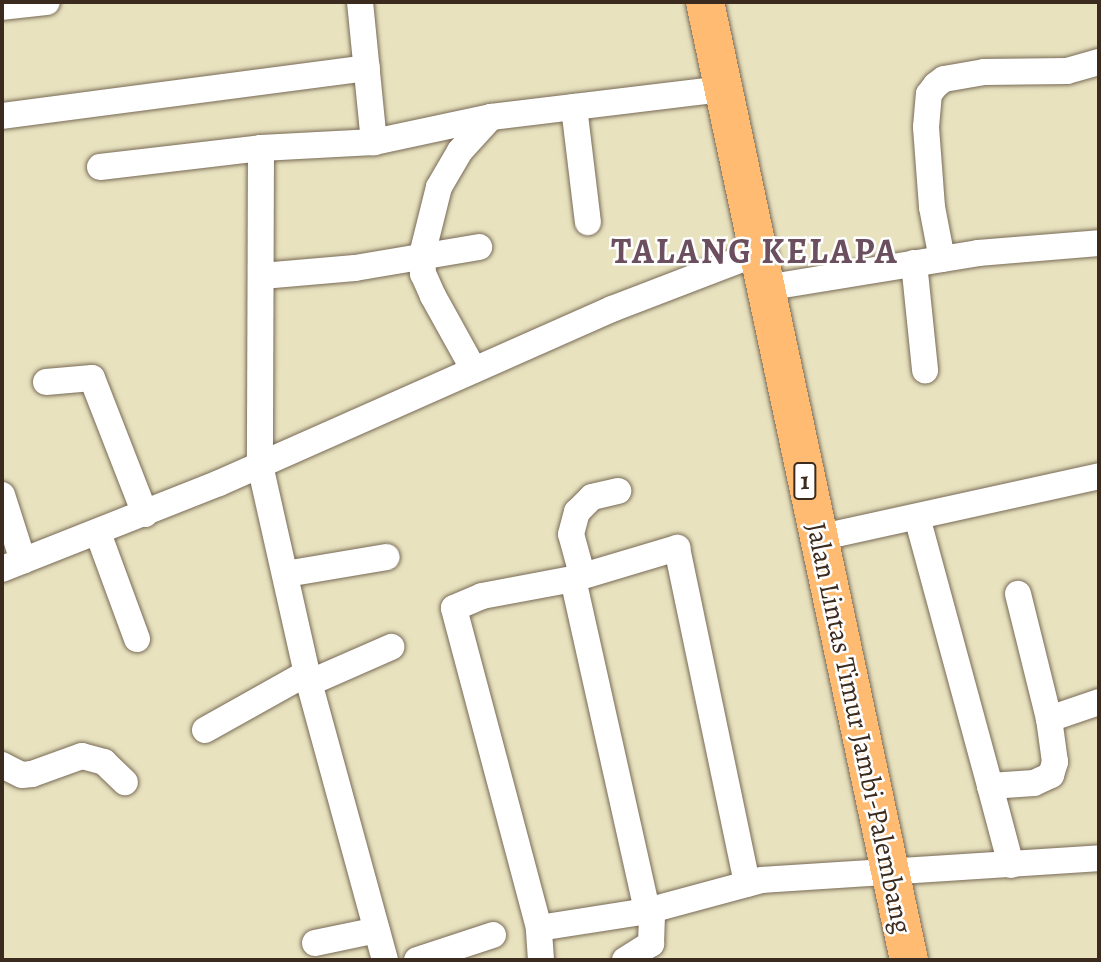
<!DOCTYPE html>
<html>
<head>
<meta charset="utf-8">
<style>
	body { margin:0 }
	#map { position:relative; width:1101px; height:962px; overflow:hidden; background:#e8e2bf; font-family:Alegreya,serif }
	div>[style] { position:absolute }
	.roads { filter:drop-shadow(0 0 2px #786a56) drop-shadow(0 0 2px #786a56) }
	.minor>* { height:26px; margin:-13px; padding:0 13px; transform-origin:13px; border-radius:13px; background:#fff }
	.highway>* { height:38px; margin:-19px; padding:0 19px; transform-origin:19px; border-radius:19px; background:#febb71 }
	span { translate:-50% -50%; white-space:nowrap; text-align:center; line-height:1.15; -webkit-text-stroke:5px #fff; paint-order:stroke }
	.shield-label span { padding:2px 5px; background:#fff; border:2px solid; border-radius:5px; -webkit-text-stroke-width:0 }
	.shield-label { font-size:26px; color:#3b2a1e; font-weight:700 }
	.street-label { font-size:28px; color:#3b2a1e }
	.district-label { font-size:35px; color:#6b4f5e; font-weight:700; letter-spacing:2px }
	.frame { position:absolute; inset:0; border:4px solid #3b2a1e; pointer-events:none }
</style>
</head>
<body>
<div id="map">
	<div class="roads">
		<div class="minor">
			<div style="left:360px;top:2px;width:141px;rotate:84.3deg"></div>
			<div style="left:374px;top:142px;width:120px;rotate:-12.1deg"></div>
			<div style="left:491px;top:117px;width:232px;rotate:-6.9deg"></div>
			<div style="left:2px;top:7px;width:45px;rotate:-6.3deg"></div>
			<div style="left:574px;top:107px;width:116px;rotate:83.1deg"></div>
			<div style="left:2px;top:116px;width:368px;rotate:-7.5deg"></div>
			<div style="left:261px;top:148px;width:317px;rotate:90.2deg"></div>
			<div style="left:260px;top:465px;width:223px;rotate:77.3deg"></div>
			<div style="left:100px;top:167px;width:162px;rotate:-6.7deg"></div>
			<div style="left:261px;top:148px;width:113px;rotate:-3deg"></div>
			<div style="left:942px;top:259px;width:53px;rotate:-100.9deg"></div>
			<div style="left:932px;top:207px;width:80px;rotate:-94.3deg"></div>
			<div style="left:926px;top:127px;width:33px;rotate:-85deg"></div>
			<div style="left:929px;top:94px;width:11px;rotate:-52deg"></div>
			<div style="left:936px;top:85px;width:10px;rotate:-37deg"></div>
			<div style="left:944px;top:79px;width:41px;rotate:-9.9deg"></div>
			<div style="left:984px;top:72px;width:83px;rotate:-0.7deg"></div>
			<div style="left:1067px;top:71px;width:33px;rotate:-16deg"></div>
			<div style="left:914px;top:263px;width:108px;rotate:84.1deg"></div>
			<div style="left:262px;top:276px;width:93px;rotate:-4.9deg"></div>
			<div style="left:355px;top:268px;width:126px;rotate:-9.6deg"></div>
			<div style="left:765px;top:288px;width:216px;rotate:-9.3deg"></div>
			<div style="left:978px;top:253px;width:121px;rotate:-4.7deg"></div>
			<div style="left:474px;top:370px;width:85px;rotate:-119deg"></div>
			<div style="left:433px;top:296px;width:24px;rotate:-114deg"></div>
			<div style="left:423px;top:274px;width:19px;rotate:-93deg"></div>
			<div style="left:422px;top:255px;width:70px;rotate:-76deg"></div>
			<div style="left:439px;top:187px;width:42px;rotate:-59.7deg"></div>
			<div style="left:460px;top:151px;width:46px;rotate:-47.6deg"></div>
			<div style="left:46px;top:382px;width:46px;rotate:-5deg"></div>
			<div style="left:92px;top:378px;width:146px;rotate:68.7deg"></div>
			<div style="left:2px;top:495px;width:69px;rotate:72.3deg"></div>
			<div style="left:917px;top:517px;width:279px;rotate:74.8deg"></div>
			<div style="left:98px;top:533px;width:113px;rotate:69.8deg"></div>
			<div style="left:818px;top:538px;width:288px;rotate:-12.4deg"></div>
			<div style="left:2px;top:569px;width:233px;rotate:-21.6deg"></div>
			<div style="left:219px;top:483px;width:430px;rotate:-23.9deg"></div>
			<div style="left:612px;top:309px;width:156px;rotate:-21deg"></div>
			<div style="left:286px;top:574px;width:102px;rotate:-9.6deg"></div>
			<div style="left:582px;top:574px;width:41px;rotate:-105.4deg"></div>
			<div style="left:571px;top:534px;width:23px;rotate:-75deg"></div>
			<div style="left:577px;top:512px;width:21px;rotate:-45deg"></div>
			<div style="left:592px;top:497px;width:27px;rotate:-13deg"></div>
			<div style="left:573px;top:579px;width:340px;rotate:77.4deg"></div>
			<div style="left:1049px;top:719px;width:53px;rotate:-18.8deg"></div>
			<div style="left:205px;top:730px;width:117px;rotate:-29.2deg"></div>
			<div style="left:2px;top:765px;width:22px;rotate:27deg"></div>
			<div style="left:22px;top:775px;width:10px;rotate:-6deg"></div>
			<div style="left:32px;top:774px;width:53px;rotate:-19.8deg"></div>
			<div style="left:82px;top:756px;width:23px;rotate:15deg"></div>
			<div style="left:104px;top:762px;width:29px;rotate:44deg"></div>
			<div style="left:1011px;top:865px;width:82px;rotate:-104.9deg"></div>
			<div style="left:990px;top:786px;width:44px;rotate:-3.9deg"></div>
			<div style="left:1034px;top:783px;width:19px;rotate:-25deg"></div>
			<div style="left:1051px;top:775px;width:14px;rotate:-73deg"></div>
			<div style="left:1055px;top:762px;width:43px;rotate:-97.9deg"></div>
			<div style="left:1049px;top:719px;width:129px;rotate:-103.9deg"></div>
			<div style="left:539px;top:928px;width:331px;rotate:-104.9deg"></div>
			<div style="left:454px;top:608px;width:30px;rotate:-23deg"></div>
			<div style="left:482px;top:596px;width:93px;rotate:-10.6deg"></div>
			<div style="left:573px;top:579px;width:109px;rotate:-16.6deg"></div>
			<div style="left:677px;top:548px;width:343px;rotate:78.2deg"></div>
			<div style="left:315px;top:943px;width:63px;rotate:-11.8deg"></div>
			<div style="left:385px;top:960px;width:287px;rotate:-105.3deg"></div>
			<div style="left:309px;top:683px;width:90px;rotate:-23.7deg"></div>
			<div style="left:417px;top:960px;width:80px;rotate:-18.2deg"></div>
			<div style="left:541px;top:960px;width:32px;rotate:-94deg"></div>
			<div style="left:539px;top:928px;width:109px;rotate:-8.9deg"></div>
			<div style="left:647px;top:911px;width:119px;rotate:-15.1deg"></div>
			<div style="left:762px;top:880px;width:338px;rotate:-3.7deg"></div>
			<div style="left:625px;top:960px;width:31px;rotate:-32deg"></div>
			<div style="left:651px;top:944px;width:35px;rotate:-88deg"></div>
		</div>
		<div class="highway">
			<div style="left:705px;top:2px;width:979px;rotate:77.98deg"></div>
		</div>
	</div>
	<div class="shield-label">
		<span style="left:805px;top:481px">1</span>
	</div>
	<div class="street-label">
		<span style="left:859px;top:728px;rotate:78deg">Jalan Lintas Timur Jambi-Palembang</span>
	</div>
	<div class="district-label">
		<span style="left:755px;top:251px">TALANG KELAPA</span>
	</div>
	<div class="frame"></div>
</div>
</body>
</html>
